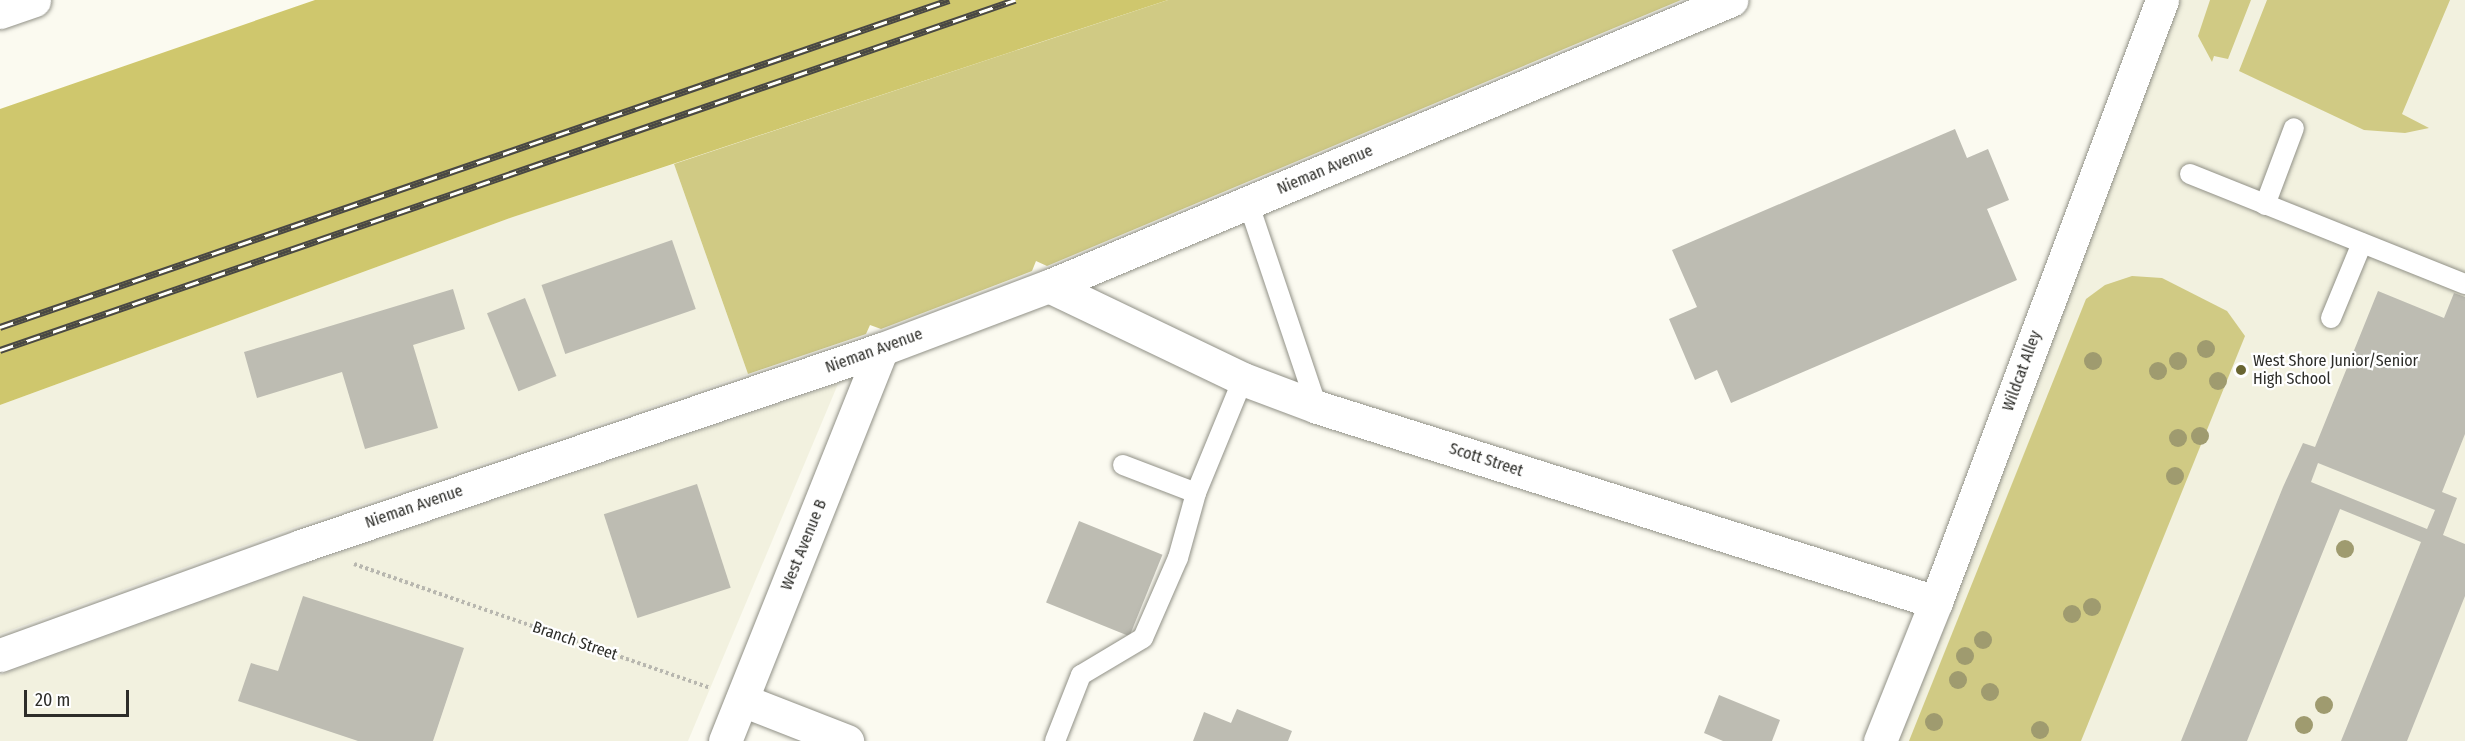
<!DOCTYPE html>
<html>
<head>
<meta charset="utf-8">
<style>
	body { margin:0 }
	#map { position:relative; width:2465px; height:741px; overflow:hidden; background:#fbfaf0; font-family:"Fira Sans Condensed",sans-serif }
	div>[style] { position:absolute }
	.built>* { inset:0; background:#f2f1df }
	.green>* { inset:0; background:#d0ca84 }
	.forest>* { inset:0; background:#cfc76d }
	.building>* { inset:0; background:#bdbcb2; transform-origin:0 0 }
	.path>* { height:4px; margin-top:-2px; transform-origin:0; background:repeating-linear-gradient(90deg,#b8b7af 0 3px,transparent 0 6px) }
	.roads { filter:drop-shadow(0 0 2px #919187) drop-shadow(0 0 2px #919187) }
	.lane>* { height:20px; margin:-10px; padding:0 10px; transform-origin:10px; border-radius:10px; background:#fff }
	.street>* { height:33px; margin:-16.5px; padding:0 16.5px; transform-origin:16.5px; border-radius:16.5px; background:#fff }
	.secondary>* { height:33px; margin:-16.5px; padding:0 16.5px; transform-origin:16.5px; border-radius:16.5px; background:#fff }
	.rail>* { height:7px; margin-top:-3.5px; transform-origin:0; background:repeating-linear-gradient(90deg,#fff 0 14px,#494844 0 28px); box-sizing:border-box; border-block:2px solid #494844 }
	.trees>* { width:18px; height:18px; margin:-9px; border-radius:50%; background:#9f9b6f }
	.dots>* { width:16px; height:16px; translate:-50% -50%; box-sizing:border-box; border:3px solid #fff; border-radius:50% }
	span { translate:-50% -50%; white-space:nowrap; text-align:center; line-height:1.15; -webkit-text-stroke:4.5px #fff; paint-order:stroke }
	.street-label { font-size:16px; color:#2d2d29 }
	.poi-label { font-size:16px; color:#2d2d29 }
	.left { translate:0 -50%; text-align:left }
	.scale { position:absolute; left:24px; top:690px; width:105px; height:27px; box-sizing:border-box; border:3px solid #2d2d29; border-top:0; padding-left:8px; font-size:18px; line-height:21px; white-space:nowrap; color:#2d2d29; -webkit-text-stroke:4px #fff; paint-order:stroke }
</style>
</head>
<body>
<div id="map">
	<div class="built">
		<div style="clip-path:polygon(2161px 0,2465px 0,2465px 741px,1874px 741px)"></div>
		<div style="clip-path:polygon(674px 164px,748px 374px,293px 528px,0 634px,0 405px,513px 217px)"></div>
		<div style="clip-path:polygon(838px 384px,688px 741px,0 741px,0 675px,310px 563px)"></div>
	</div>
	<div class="green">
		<div style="clip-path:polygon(1168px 0,1681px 0,1047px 266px,1036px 261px,1032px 271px,881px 329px,870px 325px,866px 334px,748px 374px,674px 164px)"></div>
		<div style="clip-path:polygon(2210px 0,2251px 0,2228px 59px,2214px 56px,2212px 62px,2198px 36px)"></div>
		<div style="clip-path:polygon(2267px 0,2450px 0,2402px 114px,2429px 128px,2405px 133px,2364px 130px,2239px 71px)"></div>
		<div style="clip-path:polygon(2132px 276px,2162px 278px,2227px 311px,2245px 336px,2081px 741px,1909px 741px,2086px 299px,2105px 285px)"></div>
	</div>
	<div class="forest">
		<div style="clip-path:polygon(315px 0,1168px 0,513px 217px,0 405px,0 109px)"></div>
	</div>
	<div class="building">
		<div style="clip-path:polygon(1955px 129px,1967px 158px,1988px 149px,2009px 200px,1987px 209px,2017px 280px,1731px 403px,1717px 370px,1695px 380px,1669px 319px,1697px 307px,1672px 250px)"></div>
		<div style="left:672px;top:240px;width:73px;height:138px;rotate:71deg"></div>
		<div style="clip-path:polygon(453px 289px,465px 329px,413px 345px,438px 428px,365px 449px,342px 372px,257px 398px,244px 352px)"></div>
		<div style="clip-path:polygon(evenodd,2378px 291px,2444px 318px,2454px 293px,2465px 297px,2465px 434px,2442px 492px,2457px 498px,2443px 535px,2465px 544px,2465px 596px,2407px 741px,2341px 741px,2421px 542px,2340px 509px,2247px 741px,2181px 741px,2283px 487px,2303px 443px,2315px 447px,2378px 291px,2318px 463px,2435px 510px,2427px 529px,2311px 482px,2318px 463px)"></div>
		<div style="left:525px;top:298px;width:84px;height:41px;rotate:68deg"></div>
		<div style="left:697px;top:484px;width:109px;height:98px;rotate:72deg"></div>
		<div style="left:1079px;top:521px;width:90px;height:88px;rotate:22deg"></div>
		<div style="clip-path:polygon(303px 596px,464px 648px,433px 741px,358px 741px,238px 701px,251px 663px,278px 671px)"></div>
		<div style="clip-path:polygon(1719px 695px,1780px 720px,1772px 741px,1723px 741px,1704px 733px)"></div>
		<div style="clip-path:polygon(1237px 709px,1292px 731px,1288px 741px,1193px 741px,1204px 712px,1231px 723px)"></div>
	</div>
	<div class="path">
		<div style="left:354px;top:564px;width:377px;rotate:19.2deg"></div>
	</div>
	<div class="roads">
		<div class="lane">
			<div style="left:2190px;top:174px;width:296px;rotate:21.8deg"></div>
			<div style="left:1248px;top:202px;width:216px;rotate:71.4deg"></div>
			<div style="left:2265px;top:205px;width:82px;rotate:-69.4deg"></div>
			<div style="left:2331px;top:318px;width:81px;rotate:-67.5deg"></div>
			<div style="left:1123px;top:465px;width:78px;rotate:21deg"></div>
			<div style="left:1196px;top:493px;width:123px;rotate:-67.6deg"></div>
			<div style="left:1055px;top:741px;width:71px;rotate:-68.5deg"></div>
			<div style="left:1081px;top:675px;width:72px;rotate:-30.8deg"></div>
			<div style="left:1143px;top:638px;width:87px;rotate:-66.4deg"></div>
			<div style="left:1178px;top:558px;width:67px;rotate:-74.5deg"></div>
		</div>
		<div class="street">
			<div style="left:1049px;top:286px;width:215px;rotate:25.6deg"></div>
			<div style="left:1243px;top:379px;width:79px;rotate:20.7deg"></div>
			<div style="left:1317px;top:407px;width:649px;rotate:17.49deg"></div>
			<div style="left:742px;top:700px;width:113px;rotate:21.3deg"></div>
			<div style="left:725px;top:741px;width:422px;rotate:-68.2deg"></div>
			<div style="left:1880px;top:741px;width:150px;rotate:-68.1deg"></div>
			<div style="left:1936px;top:602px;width:643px;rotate:-69.42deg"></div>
		</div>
		<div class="secondary">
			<div style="left:0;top:12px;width:36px;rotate:-19deg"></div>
			<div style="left:0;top:655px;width:320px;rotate:-19.9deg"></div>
			<div style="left:301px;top:546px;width:613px;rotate:-18.73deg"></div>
			<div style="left:882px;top:349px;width:178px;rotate:-20.7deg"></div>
			<div style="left:1049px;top:286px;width:740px;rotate:-22.75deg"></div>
		</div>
	</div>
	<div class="rail">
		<div style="left:0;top:327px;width:1004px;rotate:-19.01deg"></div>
		<div style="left:0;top:350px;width:1074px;rotate:-19.03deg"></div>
	</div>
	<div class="trees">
		<div style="left:2206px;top:349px"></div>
		<div style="left:2093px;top:361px"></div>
		<div style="left:2178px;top:361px"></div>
		<div style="left:2158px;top:371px"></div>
		<div style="left:2218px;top:381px"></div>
		<div style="left:2200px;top:436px"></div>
		<div style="left:2178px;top:438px"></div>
		<div style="left:2175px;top:476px"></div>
		<div style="left:2345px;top:549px"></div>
		<div style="left:2092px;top:607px"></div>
		<div style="left:2072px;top:614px"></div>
		<div style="left:1983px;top:640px"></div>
		<div style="left:1965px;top:656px"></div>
		<div style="left:1958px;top:680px"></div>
		<div style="left:1990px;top:692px"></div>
		<div style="left:2324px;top:705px"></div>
		<div style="left:1934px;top:722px"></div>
		<div style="left:2304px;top:725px"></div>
		<div style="left:2040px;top:730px"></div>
	</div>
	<div class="dots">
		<div style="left:2241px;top:370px;background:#696531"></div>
	</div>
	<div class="street-label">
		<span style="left:1325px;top:170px;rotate:-23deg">Nieman Avenue</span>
		<span style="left:874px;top:351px;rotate:-20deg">Nieman Avenue</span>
		<span style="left:2022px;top:371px;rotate:-70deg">Wildcat Alley</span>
		<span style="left:1486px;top:460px;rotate:18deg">Scott Street</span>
		<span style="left:414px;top:507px;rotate:-19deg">Nieman Avenue</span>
		<span style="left:804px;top:545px;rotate:-68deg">West Avenue B</span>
		<span style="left:575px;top:641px;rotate:19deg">Branch Street</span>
	</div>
	<div class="poi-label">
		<span class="left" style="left:2253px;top:370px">West Shore Junior/Senior<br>High School</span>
	</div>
	<div class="scale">20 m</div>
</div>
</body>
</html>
